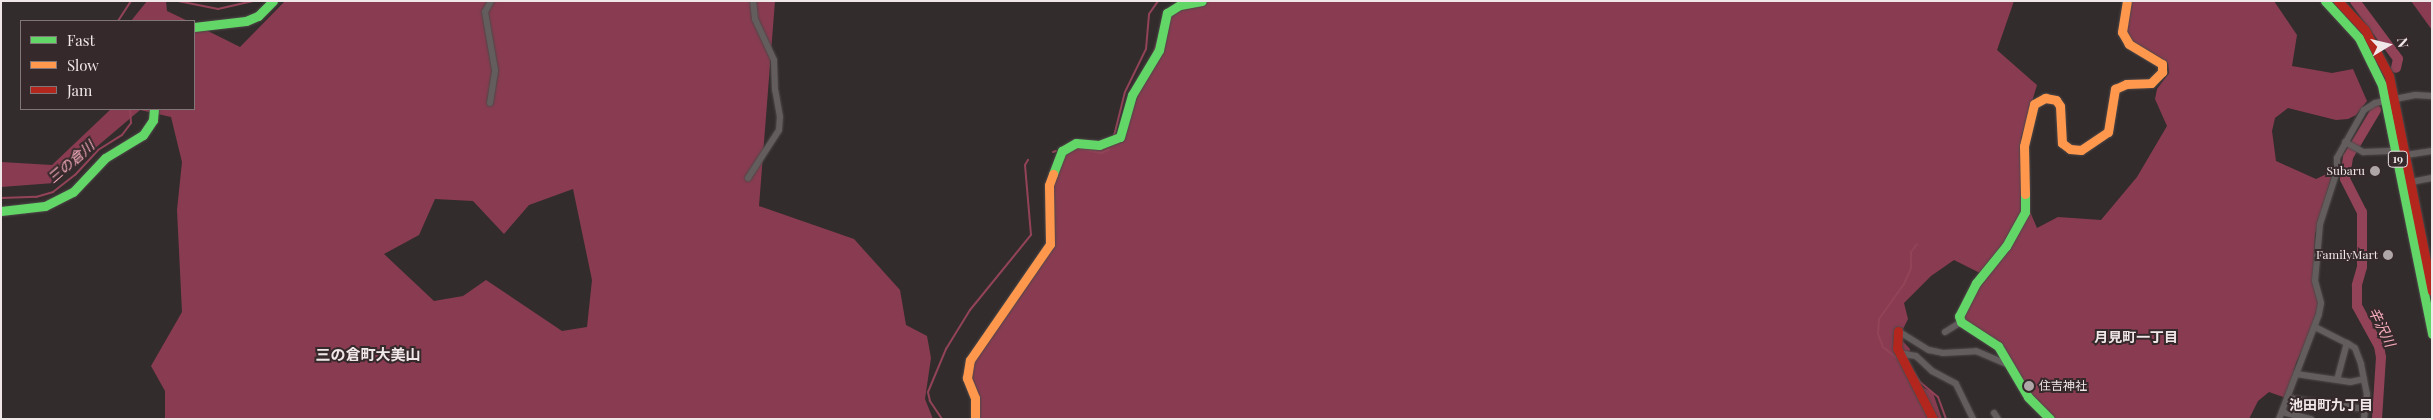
<!DOCTYPE html>
<html>
<head>
<meta charset="utf-8">
<style>
	body { margin:0 }
	#map { position:relative; width:2433px; height:420px; overflow:hidden; background:#332c2d; font-family:"Playfair Display","Noto Sans JP",serif }
	div>[style] { position:absolute }
	.forest>* { inset:0; background:#893c51 }
	.stream>* { height:2px; margin:-1px; padding:0 1px; transform-origin:1px; border-radius:1px; background:#934358 }
	.river>* { height:10px; margin:-5px; padding:0 5px; transform-origin:5px; border-radius:5px; background:#934358 }
	.roads { filter:drop-shadow(0 0 1px #4e4848) drop-shadow(0 0 1px #4e4848) }
	.street>* { height:6px; margin:-3px; padding:0 3px; transform-origin:3px; border-radius:3px; background:#635d5e }
	.fast>* { height:9px; margin:-4.5px; padding:0 4.5px; transform-origin:4.5px; border-radius:4.5px; background:#63d668 }
	.slow>* { height:9px; margin:-4.5px; padding:0 4.5px; transform-origin:4.5px; border-radius:4.5px; background:#ff974d }
	.jam>* { height:9px; margin:-4.5px; padding:0 4.5px; transform-origin:4.5px; border-radius:4.5px; background:#b3261e }
	.dots>* { width:14px; height:14px; translate:-50% -50%; box-sizing:border-box; border:2px solid #36292c; border-radius:50% }
	span { translate:-50% -50%; white-space:nowrap; text-align:center; line-height:1.15; -webkit-text-stroke:4px #36292c; paint-order:stroke }
	.shield-label span { padding:1px 4px; background:#36292c; border:1px solid; border-radius:4px; -webkit-text-stroke-width:0 }
	.shield-label { font-size:11px; color:#f0e7e8; font-weight:700 }
	.poi-label { font-size:12px; color:#f0e7e8 }
	.right { translate:-100% -50%; text-align:right }
	.left { translate:0 -50%; text-align:left }
	.water-label { font-size:14px; color:#f6acbb; font-style:italic }
	.neighbourhood-label { font-size:14px; color:#f0e7e8; font-weight:700 }
	.quarter-label { font-size:15px; color:#f0e7e8; font-weight:700 }
	.frame { position:absolute; inset:0; border:2px solid #f0e7e8; pointer-events:none }
	.legend { position:absolute; left:20px; top:20px; width:175px; height:90px; box-sizing:border-box; background:#36292c; border:1px solid #807577; margin:0; padding:6px 9px; list-style:none; font-size:15px; color:#f0e7e8 }
	.legend li { display:flex; align-items:center; gap:10px; height:25px }
	.legend b { width:25px; border:1px solid #807577 }
	.north { position:absolute; left:2363px; top:20px; width:50px; height:50px; -webkit-text-stroke:4px #36292c; paint-order:stroke; rotate:81deg; font-size:14px; font-weight:700; line-height:20px; text-align:center; color:#f0e7e8 }
	.north::after { content:''; display:block; margin:auto; width:18px; height:22px; background:#f0e7e8; clip-path:polygon(50% 0,100% 100%,50% 72%,0 100%) }
</style>
</head>
<body>
<div id="map">
	<div class="forest">
		<div style="clip-path:polygon(147px 1px,166px 1px,167px 11px,188px 21px,131px 21px)"></div>
		<div style="clip-path:polygon(evenodd,285px 1px,775px 1px,759px 206px,854px 239px,900px 290px,906px 325px,927px 336px,931px 358px,925px 399px,933px 419px,165px 419px,165px 391px,151px 366px,182px 312px,177px 210px,182px 162px,171px 117px,140px 110px,54px 183px,1px 187px,1px 162px,52px 165px,111px 109px,194px 109px,194px 24px,240px 47px,285px 1px,573px 189px,592px 280px,587px 327px,562px 331px,486px 280px,463px 296px,434px 301px,384px 254px,419px 235px,435px 199px,473px 201px,504px 234px,529px 205px,573px 189px)"></div>
		<div style="clip-path:polygon(1202px 1px,2014px 1px,1997px 50px,2037px 85px,2021px 138px,2021px 190px,2037px 228px,2058px 217px,2101px 220px,2137px 177px,2167px 126px,2155px 99px,2157px 89px,2169px 73px,2168px 63px,2131px 40px,2127px 30px,2131px 1px,2274px 1px,2297px 35px,2292px 66px,2332px 73px,2353px 69px,2367px 101px,2356px 115px,2348px 119px,2336px 120px,2288px 108px,2275px 118px,2272px 131px,2276px 161px,2316px 179px,2333px 171px,2315px 234px,2313px 282px,2318px 304px,2313px 326px,2296px 363px,2286px 398px,2269px 392px,2258px 401px,2249px 419px,2056px 419px,2036px 403px,2000px 342px,1964px 321px,1963px 315px,1984px 275px,1954px 260px,1931px 276px,1904px 303px,1908px 319px,1899px 337px,1910px 349px,1908px 360px,1919px 385px,1933px 393px,1942px 419px,978px 419px,971px 378px,973px 360px,1053px 246px,1055px 232px,1053px 185px,1064px 154px,1074px 147px,1109px 147px,1123px 139px,1166px 13px)"></div>
		<div style="clip-path:polygon(2411px 1px,2432px 1px,2432px 30px)"></div>
	</div>
	<div class="stream">
		<div style="left:178px;top:1px;width:41px;rotate:11.3deg"></div>
		<div style="left:218px;top:9px;width:36px;rotate:-13deg"></div>
		<div style="left:118px;top:21px;width:24px;rotate:-57deg"></div>
		<div style="left:1114px;top:136px;width:45px;rotate:-76deg"></div>
		<div style="left:1125px;top:92px;width:48px;rotate:-64deg"></div>
		<div style="left:1146px;top:49px;width:35px;rotate:-85deg"></div>
		<div style="left:1149px;top:14px;width:16px;rotate:-55deg"></div>
		<div style="left:1076px;top:148px;width:25px;rotate:11deg"></div>
		<div style="left:1101px;top:153px;width:9px;rotate:-21deg"></div>
		<div style="left:1053px;top:152px;width:3px;rotate:-18deg"></div>
		<div style="left:1px;top:198px;width:35px;rotate:-2deg"></div>
		<div style="left:36px;top:197px;width:18px;rotate:-16deg"></div>
		<div style="left:53px;top:192px;width:28px;rotate:-38deg"></div>
		<div style="left:75px;top:175px;width:34px;rotate:-47deg"></div>
		<div style="left:98px;top:150px;width:28px;rotate:-32deg"></div>
		<div style="left:122px;top:135px;width:15px;rotate:-53deg"></div>
		<div style="left:131px;top:123px;width:14px;rotate:-94deg"></div>
		<div style="left:1899px;top:360px;width:21px;rotate:-141deg"></div>
		<div style="left:1883px;top:347px;width:14px;rotate:-111deg"></div>
		<div style="left:1878px;top:334px;width:15px;rotate:-86deg"></div>
		<div style="left:1879px;top:319px;width:43px;rotate:-54.5deg"></div>
		<div style="left:1904px;top:284px;width:17px;rotate:-66deg"></div>
		<div style="left:1911px;top:268px;width:16px;rotate:-90deg"></div>
		<div style="left:1911px;top:252px;width:10px;rotate:-53deg"></div>
		<div style="left:1910px;top:366px;width:19px;rotate:58deg"></div>
		<div style="left:1920px;top:382px;width:23px;rotate:40deg"></div>
		<div style="left:1938px;top:397px;width:23px;rotate:70deg"></div>
		<div style="left:942px;top:419px;width:22px;rotate:-124deg"></div>
		<div style="left:930px;top:401px;width:9px;rotate:-103deg"></div>
		<div style="left:928px;top:392px;width:47px;rotate:-67.3deg"></div>
		<div style="left:946px;top:349px;width:46px;rotate:-58.4deg"></div>
		<div style="left:970px;top:310px;width:97px;rotate:-50.9deg"></div>
		<div style="left:1031px;top:235px;width:70px;rotate:-94.9deg"></div>
		<div style="left:1025px;top:165px;width:6px;rotate:-59deg"></div>
	</div>
	<div class="river">
		<div style="left:2355px;top:1px;width:72px;rotate:53.4deg"></div>
		<div style="left:2398px;top:59px;width:9px;rotate:103deg"></div>
		<div style="left:2376px;top:110px;width:55px;rotate:120.8deg"></div>
		<div style="left:2348px;top:157px;width:22px;rotate:98deg"></div>
		<div style="left:2345px;top:179px;width:37px;rotate:63deg"></div>
		<div style="left:2362px;top:212px;width:55px;rotate:90deg"></div>
		<div style="left:2362px;top:267px;width:19px;rotate:106deg"></div>
		<div style="left:2357px;top:285px;width:21px;rotate:90deg"></div>
		<div style="left:2357px;top:306px;width:46px;rotate:61.2deg"></div>
		<div style="left:2379px;top:346px;width:11px;rotate:80deg"></div>
		<div style="left:2381px;top:357px;width:62px;rotate:93.7deg"></div>
	</div>
	<div class="roads">
		<div class="street">
			<div style="left:490px;top:103px;width:33px;rotate:-81deg"></div>
			<div style="left:495px;top:70px;width:59px;rotate:-99.8deg"></div>
			<div style="left:485px;top:12px;width:13px;rotate:-61deg"></div>
			<div style="left:2345px;top:142px;width:21px;rotate:29deg"></div>
			<div style="left:2363px;top:152px;width:33px;rotate:-2deg"></div>
			<div style="left:2406px;top:155px;width:26px;rotate:-9deg"></div>
			<div style="left:748px;top:178px;width:57px;rotate:-57.1deg"></div>
			<div style="left:779px;top:130px;width:13px;rotate:-86deg"></div>
			<div style="left:780px;top:117px;width:27px;rotate:-100deg"></div>
			<div style="left:775px;top:90px;width:30px;rotate:-92deg"></div>
			<div style="left:774px;top:60px;width:45px;rotate:-114.9deg"></div>
			<div style="left:755px;top:19px;width:18px;rotate:-96deg"></div>
			<div style="left:2411px;top:182px;width:21px;rotate:-11deg"></div>
			<div style="left:2315px;top:327px;width:36px;rotate:27deg"></div>
			<div style="left:1898px;top:331px;width:36px;rotate:32deg"></div>
			<div style="left:1929px;top:350px;width:14px;rotate:12deg"></div>
			<div style="left:1943px;top:353px;width:33px;rotate:-3deg"></div>
			<div style="left:1976px;top:351px;width:33px;rotate:23deg"></div>
			<div style="left:1945px;top:332px;width:19px;rotate:-32deg"></div>
			<div style="left:1899px;top:353px;width:17px;rotate:10deg"></div>
			<div style="left:1916px;top:356px;width:22px;rotate:43deg"></div>
			<div style="left:1932px;top:371px;width:27px;rotate:28deg"></div>
			<div style="left:1956px;top:384px;width:39px;rotate:64deg"></div>
			<div style="left:2296px;top:374px;width:55px;rotate:8.4deg"></div>
			<div style="left:2350px;top:382px;width:14px;rotate:-12deg"></div>
			<div style="left:2337px;top:380px;width:38px;rotate:-75deg"></div>
			<div style="left:2347px;top:343px;width:9px;rotate:32deg"></div>
			<div style="left:2355px;top:348px;width:17px;rotate:69deg"></div>
			<div style="left:2361px;top:364px;width:31px;rotate:79deg"></div>
			<div style="left:2367px;top:394px;width:25px;rotate:97deg"></div>
			<div style="left:2288px;top:398px;width:78px;rotate:8.1deg"></div>
			<div style="left:2282px;top:412px;width:30px;rotate:14deg"></div>
			<div style="left:1994px;top:413px;width:7px;rotate:56deg"></div>
			<div style="left:2279px;top:419px;width:112px;rotate:-69.1deg"></div>
			<div style="left:2319px;top:314px;width:11px;rotate:-80deg"></div>
			<div style="left:2321px;top:303px;width:23px;rotate:-105deg"></div>
			<div style="left:2315px;top:281px;width:57px;rotate:-85deg"></div>
			<div style="left:2320px;top:224px;width:56px;rotate:-72.2deg"></div>
			<div style="left:2337px;top:171px;width:13px;rotate:-90deg"></div>
			<div style="left:2337px;top:158px;width:55px;rotate:-60.6deg"></div>
			<div style="left:2364px;top:110px;width:13px;rotate:-32deg"></div>
			<div style="left:2375px;top:103px;width:41px;rotate:-11.3deg"></div>
			<div style="left:2415px;top:95px;width:17px;rotate:3deg"></div>
		</div>
		<div class="fast">
			<div style="left:2325px;top:1px;width:50px;rotate:47.4deg"></div>
			<div style="left:2359px;top:38px;width:52px;rotate:63.9deg"></div>
			<div style="left:2382px;top:85px;width:254px;rotate:78.6deg"></div>
			<div style="left:194px;top:27px;width:52px;rotate:-6.6deg"></div>
			<div style="left:246px;top:21px;width:13px;rotate:-23deg"></div>
			<div style="left:258px;top:16px;width:21px;rotate:-45deg"></div>
			<div style="left:1053px;top:174px;width:25px;rotate:-69deg"></div>
			<div style="left:1062px;top:151px;width:16px;rotate:-30deg"></div>
			<div style="left:1076px;top:143px;width:23px;rotate:5deg"></div>
			<div style="left:1099px;top:145px;width:22px;rotate:-21deg"></div>
			<div style="left:1120px;top:137px;width:44px;rotate:-74.1deg"></div>
			<div style="left:1132px;top:95px;width:52px;rotate:-59deg"></div>
			<div style="left:1159px;top:50px;width:38px;rotate:-78deg"></div>
			<div style="left:1167px;top:13px;width:15px;rotate:-32deg"></div>
			<div style="left:1180px;top:5px;width:22px;rotate:-10deg"></div>
			<div style="left:2025px;top:194px;width:18px;rotate:90deg"></div>
			<div style="left:2025px;top:212px;width:39px;rotate:119deg"></div>
			<div style="left:2006px;top:246px;width:48px;rotate:129deg"></div>
			<div style="left:1976px;top:283px;width:37px;rotate:117deg"></div>
			<div style="left:1959px;top:316px;width:6px;rotate:72deg"></div>
			<div style="left:1961px;top:322px;width:44px;rotate:33deg"></div>
			<div style="left:1998px;top:346px;width:59px;rotate:59.5deg"></div>
			<div style="left:2028px;top:397px;width:31px;rotate:45deg"></div>
			<div style="left:1px;top:211px;width:44px;rotate:-6.5deg"></div>
			<div style="left:45px;top:206px;width:31px;rotate:-27deg"></div>
			<div style="left:73px;top:192px;width:47px;rotate:-46.7deg"></div>
			<div style="left:105px;top:158px;width:44px;rotate:-31.2deg"></div>
			<div style="left:143px;top:135px;width:18px;rotate:-56deg"></div>
			<div style="left:153px;top:120px;width:11px;rotate:-85deg"></div>
		</div>
		<div class="slow">
			<div style="left:2025px;top:194px;width:48px;rotate:-91.2deg"></div>
			<div style="left:2024px;top:146px;width:43px;rotate:-76.6deg"></div>
			<div style="left:2034px;top:104px;width:13px;rotate:-29deg"></div>
			<div style="left:2045px;top:98px;width:11px;rotate:10deg"></div>
			<div style="left:2056px;top:100px;width:7px;rotate:56deg"></div>
			<div style="left:2060px;top:106px;width:37px;rotate:87deg"></div>
			<div style="left:2062px;top:143px;width:10px;rotate:37deg"></div>
			<div style="left:2070px;top:149px;width:11px;rotate:5deg"></div>
			<div style="left:2081px;top:150px;width:32px;rotate:-34deg"></div>
			<div style="left:2108px;top:132px;width:44px;rotate:-80.8deg"></div>
			<div style="left:2115px;top:89px;width:12px;rotate:-24deg"></div>
			<div style="left:2126px;top:84px;width:25px;rotate:-2deg"></div>
			<div style="left:2151px;top:83px;width:16px;rotate:-45deg"></div>
			<div style="left:2162px;top:72px;width:8px;rotate:-90deg"></div>
			<div style="left:2162px;top:64px;width:39px;rotate:-149deg"></div>
			<div style="left:2129px;top:44px;width:14px;rotate:-120deg"></div>
			<div style="left:2122px;top:32px;width:31px;rotate:-81deg"></div>
			<div style="left:975px;top:419px;width:21px;rotate:-90deg"></div>
			<div style="left:975px;top:398px;width:22px;rotate:-112deg"></div>
			<div style="left:967px;top:378px;width:18px;rotate:-81deg"></div>
			<div style="left:970px;top:360px;width:141px;rotate:-55.4deg"></div>
			<div style="left:1050px;top:244px;width:59px;rotate:-91deg"></div>
			<div style="left:1049px;top:185px;width:12px;rotate:-70deg"></div>
		</div>
		<div class="jam">
			<div style="left:2338px;top:1px;width:40px;rotate:47deg"></div>
			<div style="left:2365px;top:30px;width:52px;rotate:62.4deg"></div>
			<div style="left:2389px;top:76px;width:219px;rotate:78.7deg"></div>
			<div style="left:1898px;top:331px;width:17px;rotate:93deg"></div>
			<div style="left:1897px;top:348px;width:80px;rotate:63.1deg"></div>
		</div>
	</div>
	<div class="dots">
		<div style="left:2375px;top:171px;background:#aea6a7"></div>
		<div style="left:2388px;top:255px;background:#aea6a7"></div>
		<div style="left:2029px;top:386px;background:#aea6a7"></div>
	</div>
	<div class="shield-label">
		<span style="left:2398px;top:159px">19</span>
	</div>
	<div class="poi-label">
		<span class="right" style="left:2365px;top:171px">Subaru</span>
		<span class="right" style="left:2378px;top:255px">FamilyMart</span>
		<span class="left" style="left:2039px;top:386px">住吉神社</span>
	</div>
	<div class="water-label">
		<span style="left:71px;top:162px;rotate:-41deg">三の倉川</span>
		<span style="left:2382px;top:327px;rotate:64deg">辛沢川</span>
	</div>
	<div class="neighbourhood-label">
		<span style="left:2136px;top:337px">月見町一丁目</span>
		<span style="left:2331px;top:405px">池田町九丁目</span>
	</div>
	<div class="quarter-label">
		<span style="left:368px;top:355px">三の倉町大美山</span>
	</div>
	<div class="frame"></div>
	<ul class="legend">
	<li><b style="height:6px;background:#63d668"></b>Fast</li>
	<li><b style="height:6px;background:#ff974d"></b>Slow</li>
	<li><b style="height:6px;background:#b3261e"></b>Jam</li>
	</ul>
	<div class="north">N</div>
</div>
</body>
</html>
